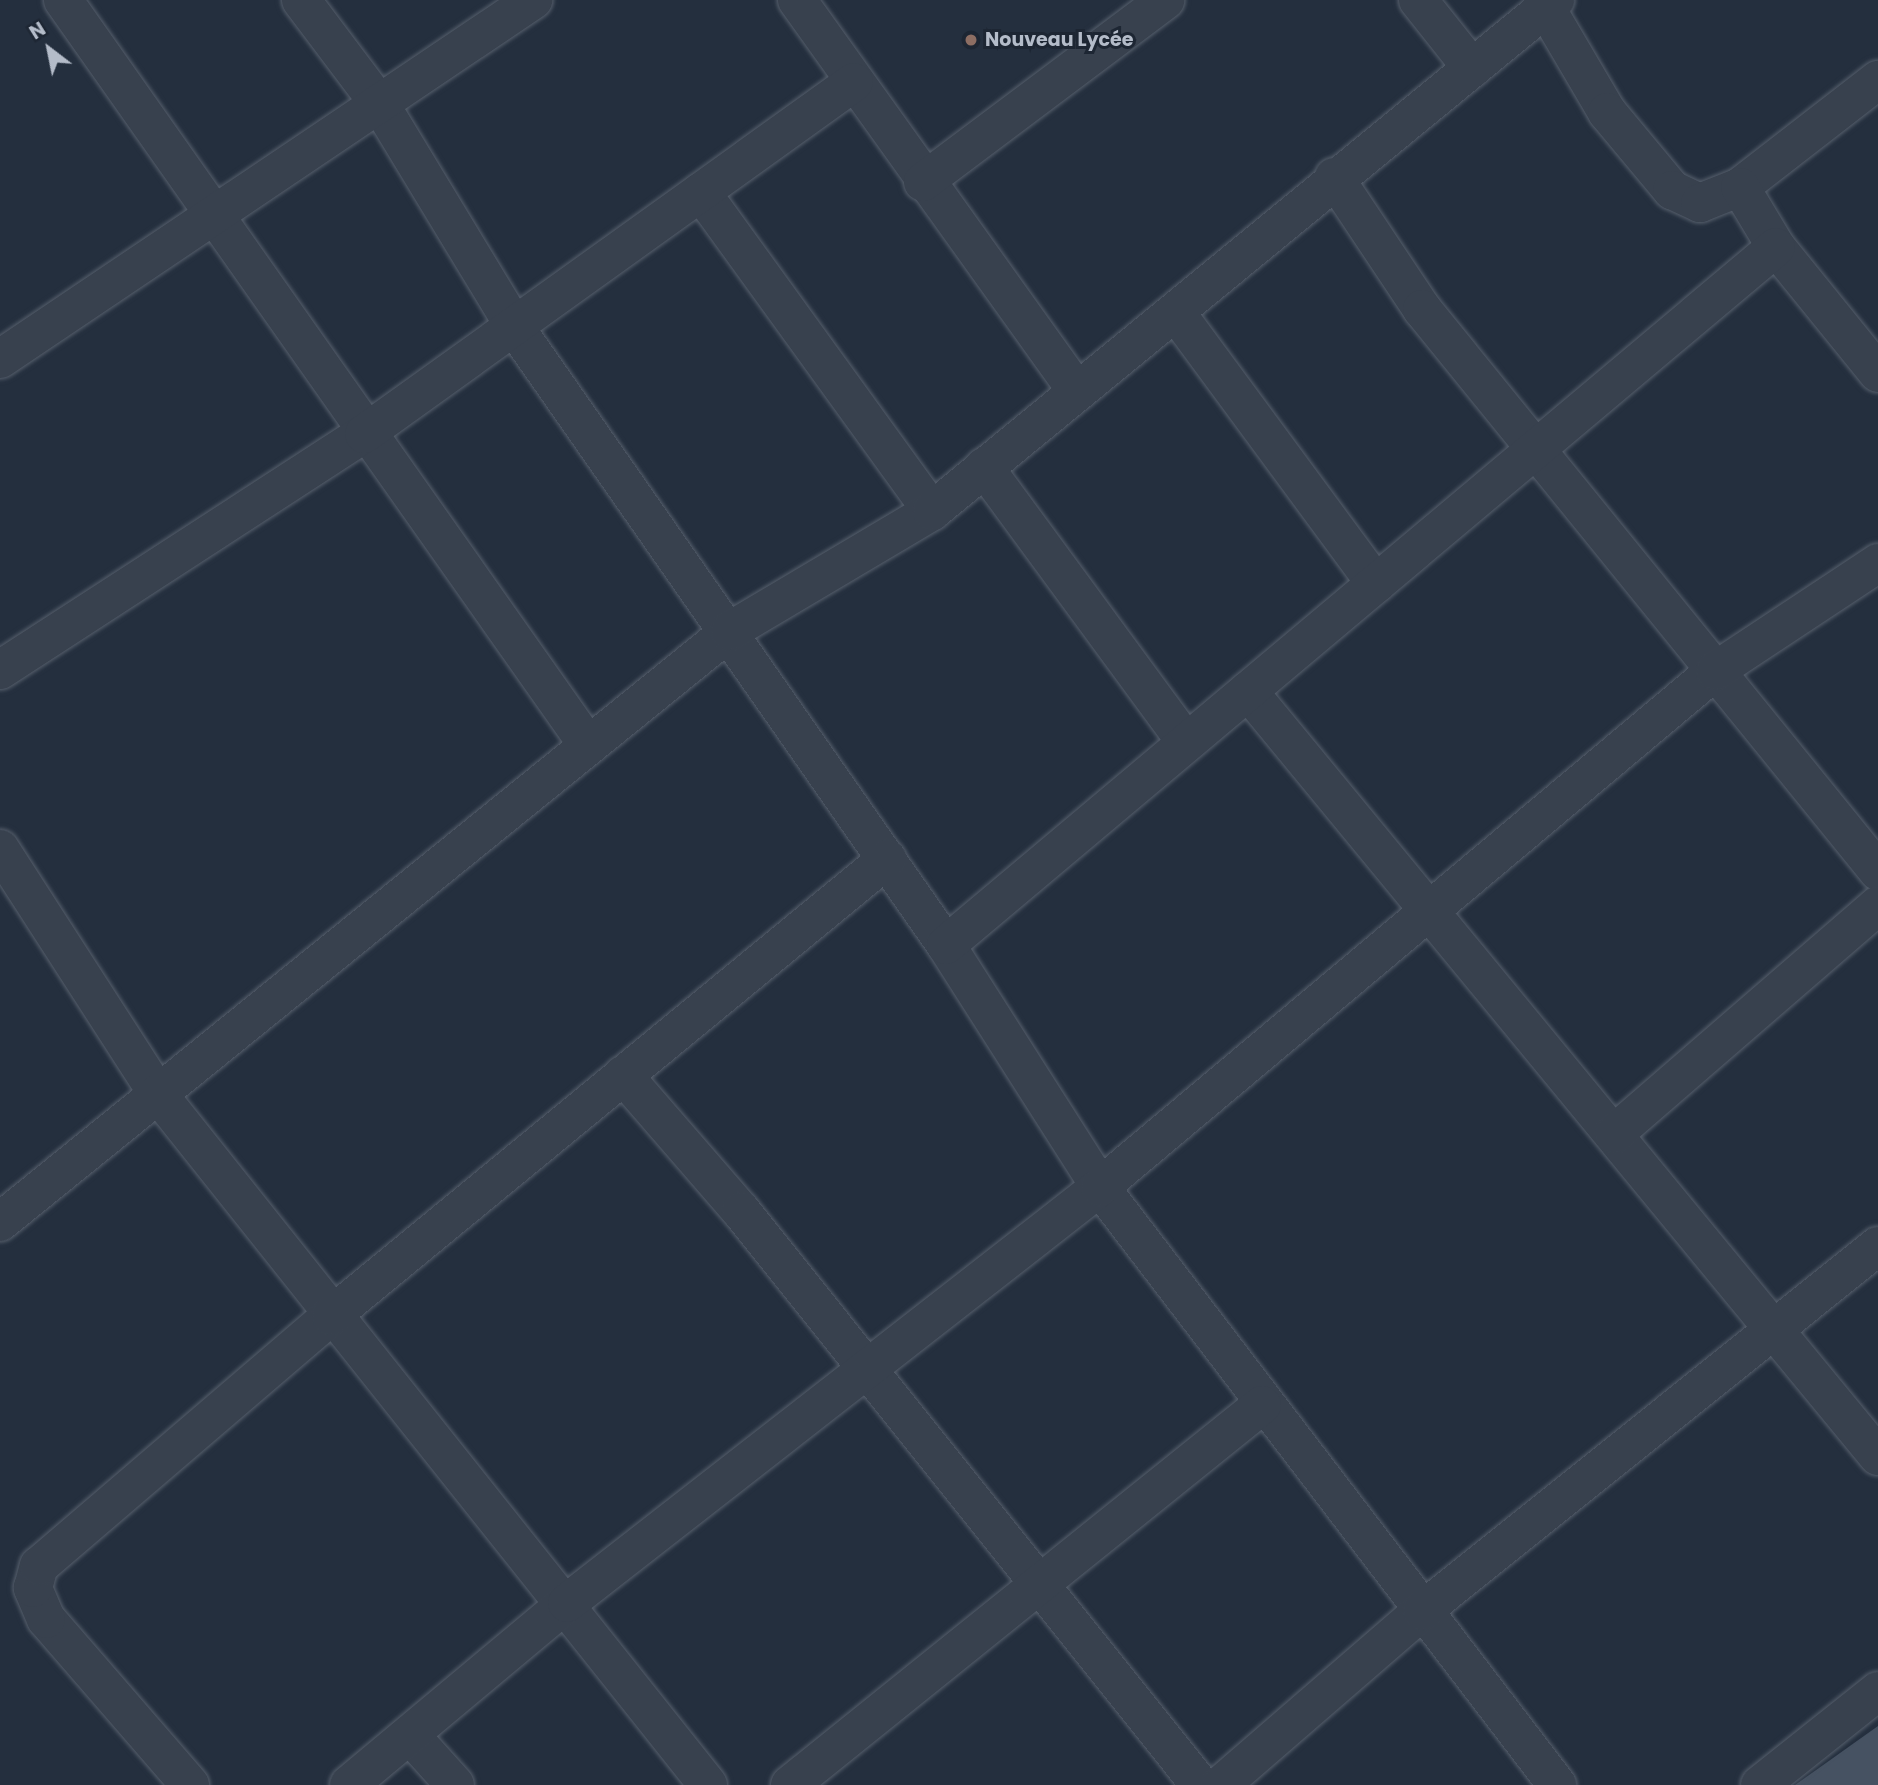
<!DOCTYPE html>
<html>
<head>
<meta charset="utf-8">
<style>
	body { margin:0 }
	#map { position:relative; width:1878px; height:1785px; overflow:hidden; background:#242f3e; font-family:Poppins,sans-serif }
	div>[style] { position:absolute }
	.building>* { inset:0; background:#465262 }
	.roads { filter:drop-shadow(0 0 2px #565f6c) drop-shadow(0 0 2px #565f6c) }
	.minor>* { height:38px; margin:-19px; padding:0 19px; transform-origin:19px; border-radius:19px; background:#38414e }
	.dots>* { width:19px; height:19px; translate:-50% -50%; box-sizing:border-box; border:4px solid #1d2633; border-radius:50% }
	span { translate:-50% -50%; white-space:nowrap; text-align:center; line-height:1.15; -webkit-text-stroke:6px #1d2633; paint-order:stroke }
	.poi-label { font-size:19px; color:#b4bcc9; font-weight:700 }
	.left { translate:0 -50%; text-align:left }
	.north { position:absolute; left:14px; top:14px; width:70px; height:70px; -webkit-text-stroke:5px #1d2633; paint-order:stroke; rotate:328deg; font-size:19px; font-weight:700; line-height:28px; text-align:center; color:#b4bcc9 }
	.north::after { content:''; display:block; margin:auto; width:24px; height:32px; background:#b4bcc9; clip-path:polygon(50% 0,100% 100%,50% 72%,0 100%) }
</style>
</head>
<body>
<div id="map">
	<div class="building">
		<div style="clip-path:polygon(1878px 1726px,1878px 1785px,1795px 1785px)"></div>
	</div>
	<div class="roads">
		<div class="minor">
			<div style="left:63px;top:0;width:911px;rotate:54.83deg"></div>
			<div style="left:301px;top:0;width:133px;rotate:53deg"></div>
			<div style="left:381px;top:106px;width:257px;rotate:58.8deg"></div>
			<div style="left:514px;top:326px;width:755px;rotate:55.09deg"></div>
			<div style="left:946px;top:945px;width:287px;rotate:57.5deg"></div>
			<div style="left:1100px;top:1187px;width:753px;rotate:52.61deg"></div>
			<div style="left:797px;top:0;width:479px;rotate:54.4deg"></div>
			<div style="left:1418px;top:0;width:87px;rotate:51.5deg"></div>
			<div style="left:1546px;top:8px;width:121px;rotate:59.6deg"></div>
			<div style="left:1607px;top:112px;width:102px;rotate:50.2deg"></div>
			<div style="left:1672px;top:190px;width:31px;rotate:25deg"></div>
			<div style="left:1700px;top:203px;width:43px;rotate:-21.8deg"></div>
			<div style="left:1740px;top:187px;width:175px;rotate:-37.8deg"></div>
			<div style="left:1334px;top:177px;width:159px;rotate:56.3deg"></div>
			<div style="left:1422px;top:309px;width:724px;rotate:50.94deg"></div>
			<div style="left:923px;top:182px;width:303px;rotate:-36.9deg"></div>
			<div style="left:1740px;top:187px;width:70px;rotate:59deg"></div>
			<div style="left:1776px;top:247px;width:162px;rotate:51deg"></div>
			<div style="left:701px;top:192px;width:394px;rotate:54.1deg"></div>
			<div style="left:1177px;top:314px;width:335px;rotate:53.6deg"></div>
			<div style="left:0;top:359px;width:643px;rotate:-33.96deg"></div>
			<div style="left:984px;top:467px;width:341px;rotate:53.7deg"></div>
			<div style="left:0;top:670px;width:434px;rotate:-33deg"></div>
			<div style="left:364px;top:434px;width:603px;rotate:-35.69deg"></div>
			<div style="left:1248px;top:691px;width:991px;rotate:50.53deg"></div>
			<div style="left:0;top:849px;width:292px;rotate:57.2deg"></div>
			<div style="left:158px;top:1094px;width:883px;rotate:51.48deg"></div>
			<div style="left:946px;top:945px;width:1084px;rotate:-40.06deg"></div>
			<div style="left:623px;top:1075px;width:180px;rotate:49.1deg"></div>
			<div style="left:741px;top:1211px;width:735px;rotate:51.35deg"></div>
			<div style="left:1614px;top:1134px;width:349px;rotate:-40.9deg"></div>
			<div style="left:0;top:1222px;width:939px;rotate:-38.99deg"></div>
			<div style="left:730px;top:631px;width:235px;rotate:-30.7deg"></div>
			<div style="left:932px;top:511px;width:806px;rotate:-39.36deg"></div>
			<div style="left:410px;top:1735px;width:67px;rotate:48deg"></div>
			<div style="left:190px;top:1785px;width:220px;rotate:-130.9deg"></div>
			<div style="left:46px;top:1619px;width:34px;rotate:-113deg"></div>
			<div style="left:33px;top:1588px;width:23px;rotate:-75deg"></div>
			<div style="left:39px;top:1566px;width:384px;rotate:-40.6deg"></div>
			<div style="left:331px;top:1316px;width:720px;rotate:-39.42deg"></div>
			<div style="left:349px;top:1785px;width:284px;rotate:-39.9deg"></div>
			<div style="left:567px;top:1603px;width:676px;rotate:-37.97deg"></div>
			<div style="left:1100px;top:1187px;width:803px;rotate:-40deg"></div>
			<div style="left:1715px;top:671px;width:196px;rotate:-33.5deg"></div>
			<div style="left:790px;top:1785px;width:606px;rotate:-38.84deg"></div>
			<div style="left:1221px;top:1785px;width:266px;rotate:-40.9deg"></div>
			<div style="left:1422px;top:1611px;width:584px;rotate:-38.68deg"></div>
			<div style="left:1760px;top:1785px;width:151px;rotate:-38.5deg"></div>
		</div>
	</div>
	<div class="dots">
		<div style="left:971px;top:40px;background:#8d6e63"></div>
	</div>
	<div class="poi-label">
		<span class="left" style="left:985px;top:40px">Nouveau Lycée</span>
	</div>
	<div class="north">N</div>
</div>
</body>
</html>
